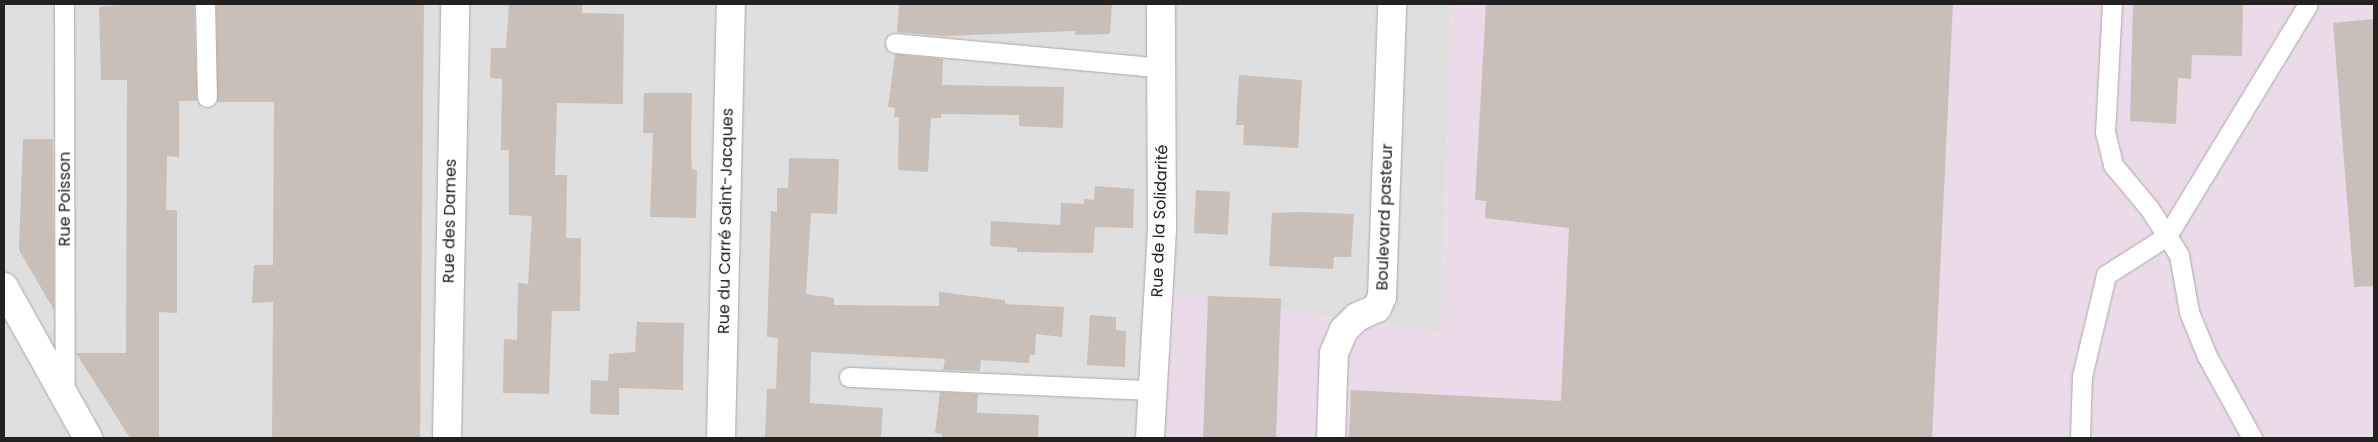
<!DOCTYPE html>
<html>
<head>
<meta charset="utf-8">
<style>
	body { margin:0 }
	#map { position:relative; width:2378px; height:442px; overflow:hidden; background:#f2efe9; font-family:Poppins,sans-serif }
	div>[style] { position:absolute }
	.residential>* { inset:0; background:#e0dfdf }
	.industrial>* { inset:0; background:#ebdbe8 }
	.building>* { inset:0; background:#c7bfb8; transform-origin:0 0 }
	.roads { filter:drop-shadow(0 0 1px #a9a9a9) drop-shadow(0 0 1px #a9a9a9) }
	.service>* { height:19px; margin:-9.5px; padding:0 9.5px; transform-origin:9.5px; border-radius:9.5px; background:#fff }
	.minor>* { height:28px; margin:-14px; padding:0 14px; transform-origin:14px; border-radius:14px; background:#fff }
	span { translate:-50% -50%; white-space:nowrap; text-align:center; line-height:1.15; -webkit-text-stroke:4px #fff; paint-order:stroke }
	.street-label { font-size:16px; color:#222 }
	.frame { position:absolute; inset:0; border:5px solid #222; pointer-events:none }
</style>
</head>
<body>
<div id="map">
	<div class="residential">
		<div style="clip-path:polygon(4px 4px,1452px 4px,1441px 333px,1165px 294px,1163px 438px,4px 438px)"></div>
	</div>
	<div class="industrial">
		<div style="clip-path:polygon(1452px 4px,2374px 4px,2374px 438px,1163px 438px,1165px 294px,1441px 333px)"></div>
	</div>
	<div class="building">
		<div style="clip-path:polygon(131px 4px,194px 4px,197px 101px,179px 101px,179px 157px,167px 156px,166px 210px,177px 210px,177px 313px,159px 312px,159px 438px,130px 438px,76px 353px,126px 353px,127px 80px,101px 80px,99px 7px)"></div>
		<div style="clip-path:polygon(216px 4px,424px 4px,420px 438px,272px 438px,273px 302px,252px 303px,254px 265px,273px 265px,274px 102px,217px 102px)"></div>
		<div style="clip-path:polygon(509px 4px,582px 4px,582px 13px,624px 14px,623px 104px,557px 103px,555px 175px,567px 175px,566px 238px,581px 238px,580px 311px,552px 311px,549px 394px,503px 393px,504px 339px,517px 340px,518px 283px,528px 284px,532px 216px,509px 215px,509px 150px,501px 150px,502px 79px,490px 78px,491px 48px,506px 48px)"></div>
		<div style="clip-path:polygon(899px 4px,1112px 4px,1110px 34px,1075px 35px,1075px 31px,943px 36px,897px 32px)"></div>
		<div style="clip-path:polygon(1486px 4px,1953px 4px,1932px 438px,1349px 438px,1351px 390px,1561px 401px,1569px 228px,1485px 218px,1486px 201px,1475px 200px)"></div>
		<div style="clip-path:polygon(2133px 4px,2243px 4px,2242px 56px,2192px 55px,2191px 79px,2178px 78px,2176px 124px,2130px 121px)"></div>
		<div style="clip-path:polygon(2374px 19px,2374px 286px,2354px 287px,2333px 23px)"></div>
		<div style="clip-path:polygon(895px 54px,943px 59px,942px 85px,1064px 87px,1063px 128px,1019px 126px,1019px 115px,941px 114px,941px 118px,931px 118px,928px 172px,898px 170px,899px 117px,894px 117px,895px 108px,888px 107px)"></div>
		<div style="clip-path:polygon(1239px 75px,1302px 80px,1298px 148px,1243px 145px,1244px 125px,1236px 125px)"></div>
		<div style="clip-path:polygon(644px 93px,692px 93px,691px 152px,692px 169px,697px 170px,696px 218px,650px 217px,653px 133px,643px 133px)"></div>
		<div style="clip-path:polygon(23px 139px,53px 139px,54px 310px,19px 250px)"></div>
		<div style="clip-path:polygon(789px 158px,839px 159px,837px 214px,811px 213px,806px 294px,834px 298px,834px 305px,939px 306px,939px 292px,1005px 300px,1005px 304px,1064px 307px,1062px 337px,1036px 334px,1035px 355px,1030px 355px,1029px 363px,981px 360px,980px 371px,943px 370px,945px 359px,811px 352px,810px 403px,883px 408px,881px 438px,765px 438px,767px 389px,776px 389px,778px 338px,767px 337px,771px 211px,777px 212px,777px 188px,788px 188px)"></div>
		<div style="clip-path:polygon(1095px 186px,1134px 189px,1133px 228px,1095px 227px,1093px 253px,1017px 252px,1017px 248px,990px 246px,991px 221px,1060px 225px,1061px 203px,1084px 204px,1084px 199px,1094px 200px)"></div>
		<div style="left:1196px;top:190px;width:34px;height:43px;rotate:3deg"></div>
		<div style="clip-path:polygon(1301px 212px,1354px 214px,1351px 257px,1334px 257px,1333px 269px,1269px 266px,1272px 213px)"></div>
		<div style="left:1208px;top:296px;width:73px;height:142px;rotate:2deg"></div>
		<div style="clip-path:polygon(1090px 315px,1116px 317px,1116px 330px,1126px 331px,1125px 367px,1087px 365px)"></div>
		<div style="clip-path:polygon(637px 322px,684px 323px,683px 390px,619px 388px,619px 415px,590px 414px,591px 380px,608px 381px,609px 354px,635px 352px)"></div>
		<div style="clip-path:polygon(940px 392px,978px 394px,977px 413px,1039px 415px,1038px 438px,942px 438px,942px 434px,935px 433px)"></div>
	</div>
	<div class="roads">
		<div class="service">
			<div style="left:64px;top:4px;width:390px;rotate:89.9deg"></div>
			<div style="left:205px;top:4px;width:93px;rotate:88.8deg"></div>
			<div style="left:2112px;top:4px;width:128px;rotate:93.1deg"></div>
			<div style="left:2105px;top:132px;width:34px;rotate:76deg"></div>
			<div style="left:2113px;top:165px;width:56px;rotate:50.1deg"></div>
			<div style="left:2149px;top:208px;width:56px;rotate:57.4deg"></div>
			<div style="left:2179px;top:255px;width:58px;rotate:80deg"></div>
			<div style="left:2189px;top:312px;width:48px;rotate:67.8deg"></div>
			<div style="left:2207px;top:356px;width:94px;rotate:61.2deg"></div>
			<div style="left:895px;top:43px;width:268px;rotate:5.3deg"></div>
			<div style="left:849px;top:377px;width:303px;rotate:2.5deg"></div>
			<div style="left:2080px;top:438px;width:62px;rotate:-88.2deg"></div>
			<div style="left:2082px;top:376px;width:104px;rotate:-76.6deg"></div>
			<div style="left:2106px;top:275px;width:72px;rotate:-32.6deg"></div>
			<div style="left:2167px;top:236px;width:271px;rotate:-58.7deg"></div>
		</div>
		<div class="minor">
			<div style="left:4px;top:287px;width:173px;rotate:60.9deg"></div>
			<div style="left:447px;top:438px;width:434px;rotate:-88.9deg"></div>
			<div style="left:721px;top:438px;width:434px;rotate:-88.7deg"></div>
			<div style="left:1150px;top:438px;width:211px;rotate:-86.7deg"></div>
			<div style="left:1162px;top:227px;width:223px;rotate:-90.3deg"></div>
			<div style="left:1331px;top:438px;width:85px;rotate:-88deg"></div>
			<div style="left:1334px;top:353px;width:25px;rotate:-67deg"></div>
			<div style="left:1344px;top:330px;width:18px;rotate:-45deg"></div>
			<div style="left:1357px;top:317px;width:22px;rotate:-24deg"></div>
			<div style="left:1377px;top:308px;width:12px;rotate:-66deg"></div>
			<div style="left:1382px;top:297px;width:293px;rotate:-88deg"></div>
		</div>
	</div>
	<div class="street-label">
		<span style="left:65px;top:199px;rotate:-90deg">Rue Poisson</span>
		<span style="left:1385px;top:217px;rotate:-88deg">Boulevard pasteur</span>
		<span style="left:450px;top:221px;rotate:-89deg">Rue des Dames</span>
		<span style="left:726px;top:221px;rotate:-89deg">Rue du Carré Saint-Jacques</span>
		<span style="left:1160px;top:221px;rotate:-88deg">Rue de la Solidarité</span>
	</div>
	<div class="frame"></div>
</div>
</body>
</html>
